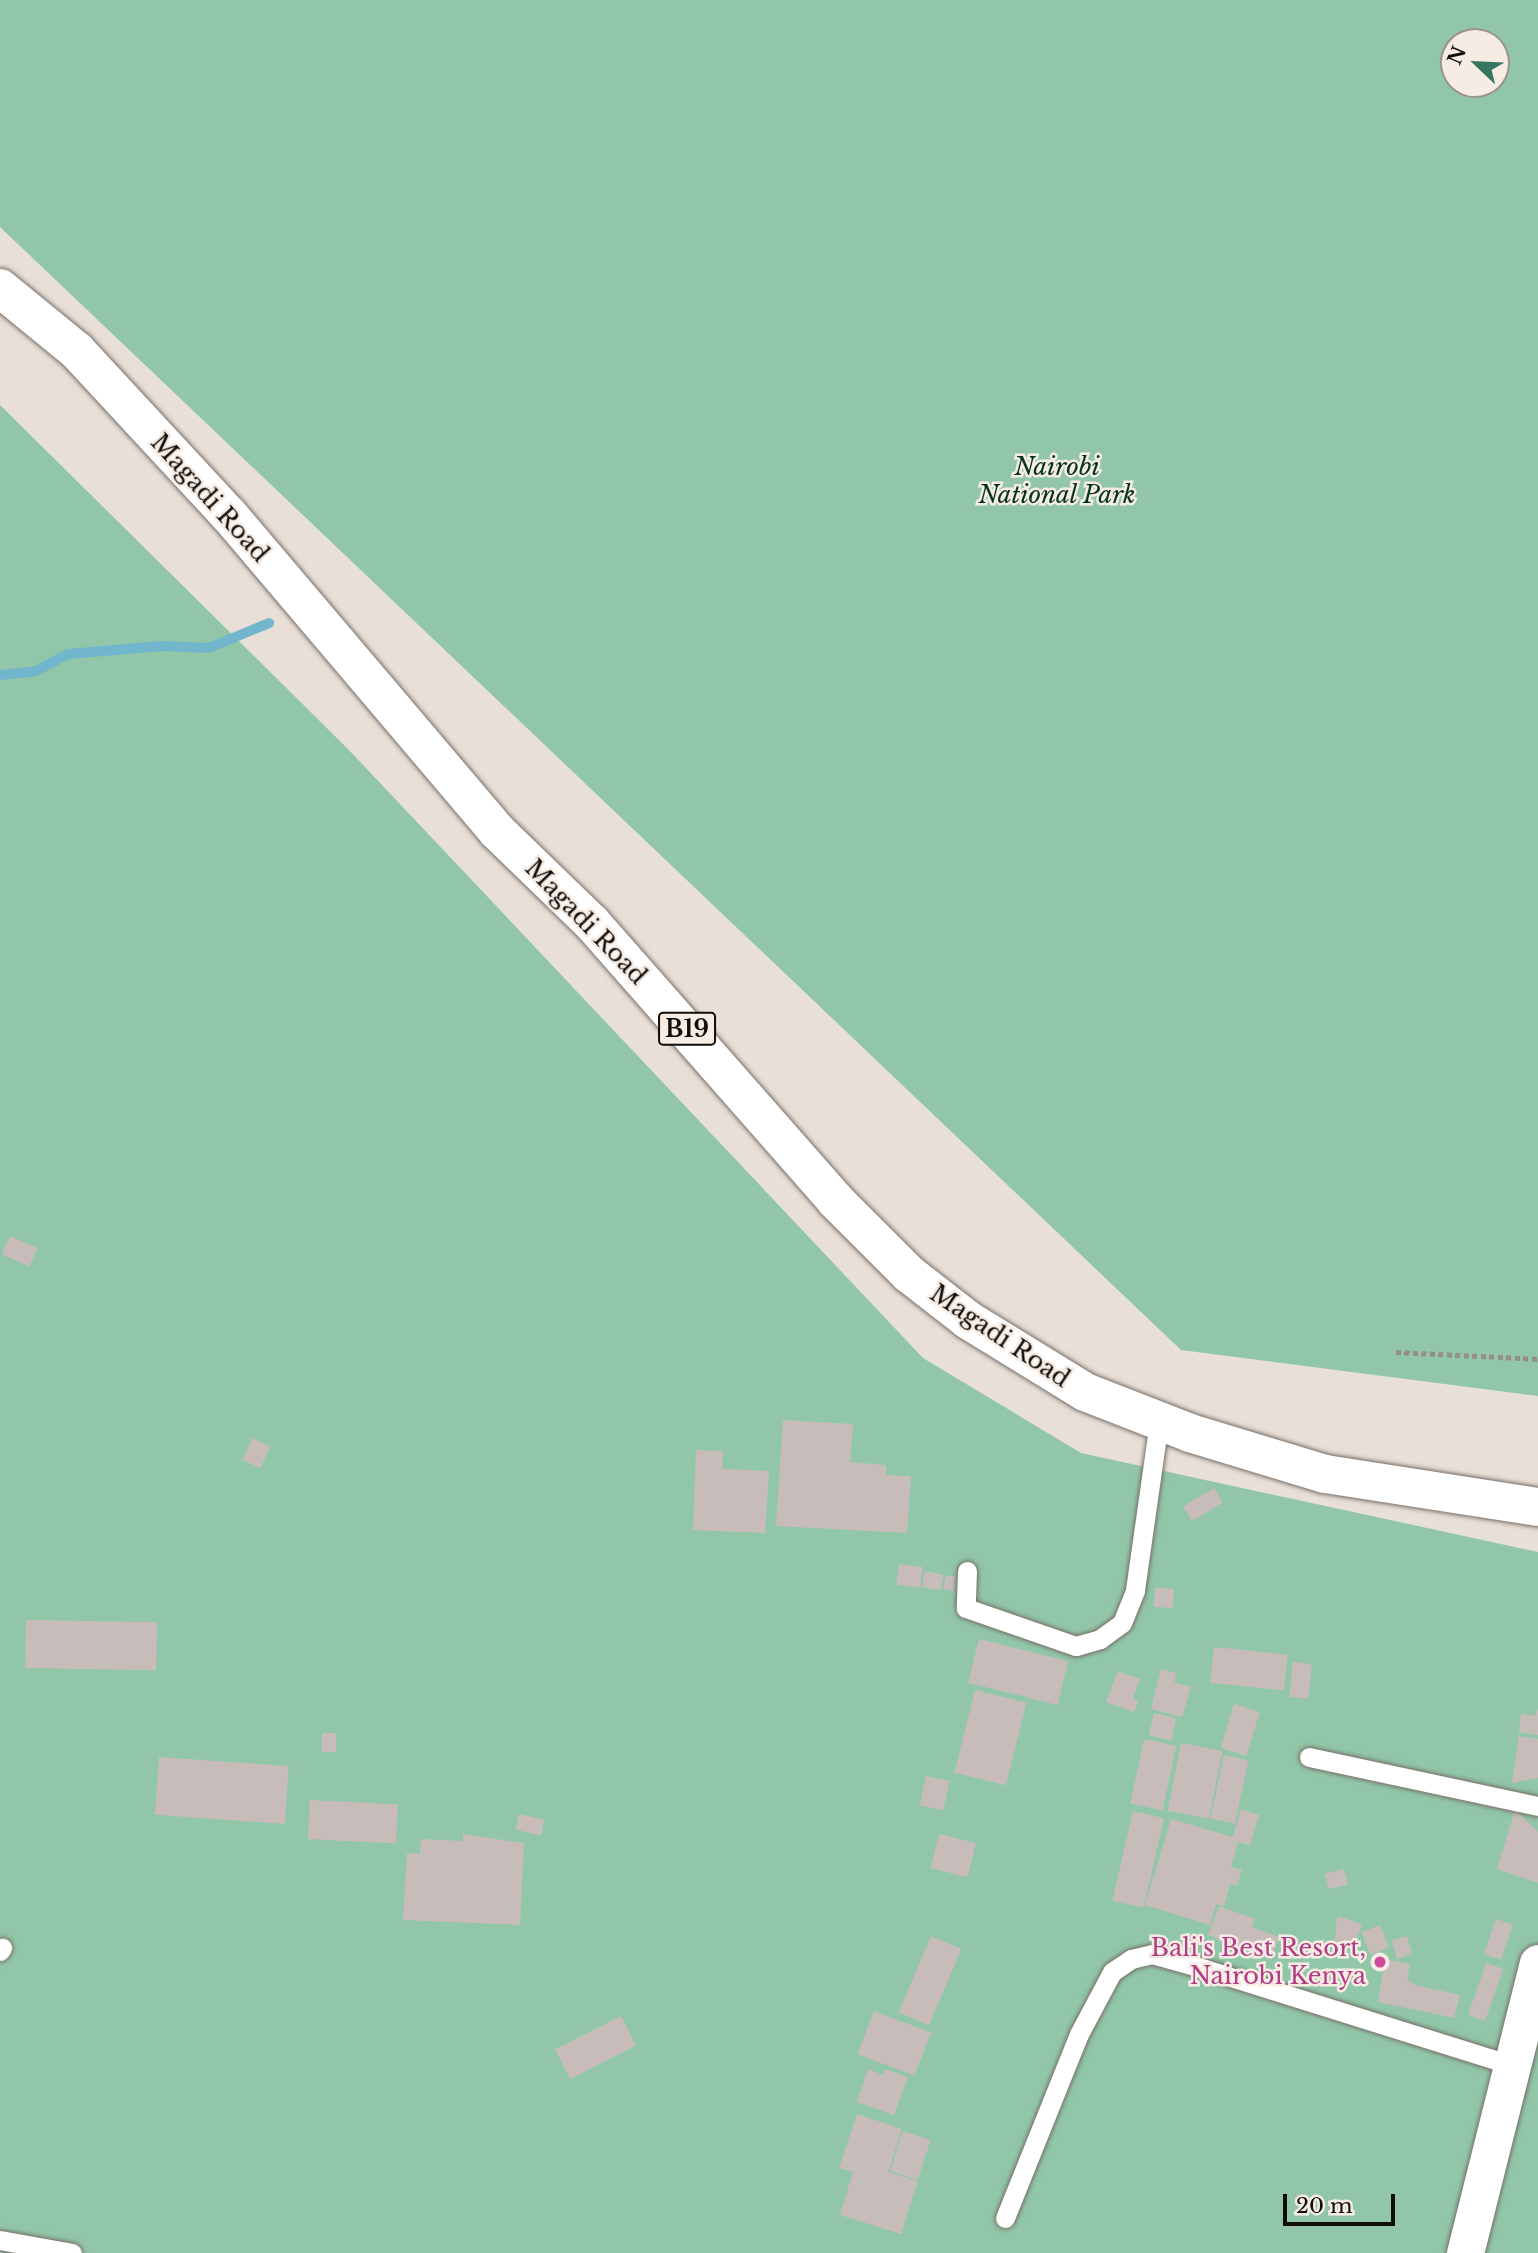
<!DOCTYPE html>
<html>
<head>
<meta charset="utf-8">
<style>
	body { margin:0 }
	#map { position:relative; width:1538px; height:2253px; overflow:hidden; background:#e8dfd7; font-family:"Libre Baskerville",serif }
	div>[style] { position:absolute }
	.green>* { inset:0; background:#91c7a8 }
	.stream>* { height:10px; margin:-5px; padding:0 5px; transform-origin:5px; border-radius:5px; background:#71b6cd }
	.building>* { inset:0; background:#c8bcba; transform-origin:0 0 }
	.path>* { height:4.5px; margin-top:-2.25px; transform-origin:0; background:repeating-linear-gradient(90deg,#958e88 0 5px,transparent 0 8.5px) }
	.roads { filter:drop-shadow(0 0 2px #786f69) drop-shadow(0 0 2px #786f69) }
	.service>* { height:19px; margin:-9.5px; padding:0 9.5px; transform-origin:9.5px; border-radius:9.5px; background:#fff }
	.minor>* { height:37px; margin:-18.5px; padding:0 18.5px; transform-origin:18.5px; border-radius:18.5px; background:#fff }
	.trunk>* { height:38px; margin:-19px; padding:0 19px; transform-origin:19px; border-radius:19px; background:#fff }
	.dots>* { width:19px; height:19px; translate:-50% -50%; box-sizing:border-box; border:4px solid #f6ece4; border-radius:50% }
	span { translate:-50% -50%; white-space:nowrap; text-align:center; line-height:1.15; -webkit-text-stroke:5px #f6ece4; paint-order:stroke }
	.shield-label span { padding:2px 5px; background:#f6ece4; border:2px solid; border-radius:5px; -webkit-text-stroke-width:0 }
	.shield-label { font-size:23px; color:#0f0c09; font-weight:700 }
	.park-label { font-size:24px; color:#02341f; font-style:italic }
	.street-label { font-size:24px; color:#0f0c09 }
	.hotel-label { font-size:24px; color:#b23c85 }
	.right { translate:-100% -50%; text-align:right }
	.north { position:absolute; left:1440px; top:28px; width:70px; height:70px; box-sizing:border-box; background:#f6ece4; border:2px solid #9a928c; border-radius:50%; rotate:293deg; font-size:19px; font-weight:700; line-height:28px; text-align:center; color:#0f0c09 }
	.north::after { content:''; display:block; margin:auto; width:24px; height:32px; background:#367562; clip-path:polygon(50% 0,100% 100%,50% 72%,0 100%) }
	.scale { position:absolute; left:1283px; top:2194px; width:112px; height:32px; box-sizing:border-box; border:4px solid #0f0c09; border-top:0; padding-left:9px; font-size:21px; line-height:24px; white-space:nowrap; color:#0f0c09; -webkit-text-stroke:5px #f6ece4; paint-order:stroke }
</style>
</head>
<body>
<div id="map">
	<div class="green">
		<div style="clip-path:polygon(evenodd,0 0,1538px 0,1538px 1396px,1181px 1350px,0 227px,0 0,1454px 42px,1496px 42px,1496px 84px,1454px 84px,1454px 42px)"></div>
		<div style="clip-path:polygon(0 405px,347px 748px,923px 1358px,1081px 1453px,1538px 1552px,1538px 2253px,0 2253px)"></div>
	</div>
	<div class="stream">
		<div style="left:0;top:675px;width:36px;rotate:-6deg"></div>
		<div style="left:36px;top:671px;width:36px;rotate:-28deg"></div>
		<div style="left:68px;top:654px;width:95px;rotate:-4.8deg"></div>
		<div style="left:163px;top:646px;width:46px;rotate:2.5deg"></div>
		<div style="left:209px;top:648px;width:65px;rotate:-22.6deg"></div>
	</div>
	<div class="building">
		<div style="left:10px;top:1236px;width:30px;height:20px;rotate:24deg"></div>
		<div style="clip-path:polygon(783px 1420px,853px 1424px,850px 1462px,886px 1465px,886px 1475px,911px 1476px,907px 1533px,776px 1526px)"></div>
		<div style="left:252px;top:1438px;width:20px;height:24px;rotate:24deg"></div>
		<div style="clip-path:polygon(696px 1450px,723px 1451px,722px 1469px,769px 1471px,765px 1533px,693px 1530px)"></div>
		<div style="left:1214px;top:1488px;width:17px;height:36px;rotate:59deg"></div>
		<div style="left:899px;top:1564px;width:24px;height:21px;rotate:7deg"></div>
		<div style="left:925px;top:1571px;width:19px;height:16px;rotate:12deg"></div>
		<div style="left:946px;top:1575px;width:10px;height:14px;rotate:11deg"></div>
		<div style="left:1155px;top:1588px;width:19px;height:19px;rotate:3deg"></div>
		<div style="left:26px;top:1620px;width:131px;height:48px;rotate:1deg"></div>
		<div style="left:979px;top:1639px;width:92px;height:45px;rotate:14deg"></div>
		<div style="left:1214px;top:1647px;width:74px;height:36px;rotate:6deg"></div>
		<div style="left:1293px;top:1662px;width:19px;height:35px;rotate:6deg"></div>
		<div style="clip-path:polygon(1161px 1669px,1177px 1673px,1174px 1682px,1191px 1687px,1182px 1717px,1151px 1709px)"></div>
		<div style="clip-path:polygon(1118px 1671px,1140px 1679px,1133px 1698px,1138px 1701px,1134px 1712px,1106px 1702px)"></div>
		<div style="left:975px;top:1690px;width:53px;height:85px;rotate:14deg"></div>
		<div style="left:1234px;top:1704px;width:27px;height:46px;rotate:17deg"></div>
		<div style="clip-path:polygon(1538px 1708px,1538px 1735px,1519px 1732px,1521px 1714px,1535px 1716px)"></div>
		<div style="left:1154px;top:1713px;width:23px;height:23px;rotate:13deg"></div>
		<div style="left:322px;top:1733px;width:14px;height:19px"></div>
		<div style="clip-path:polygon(1519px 1736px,1538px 1739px,1538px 1778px,1512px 1783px)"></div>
		<div style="left:1144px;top:1739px;width:33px;height:66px;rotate:12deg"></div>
		<div style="left:1181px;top:1743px;width:42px;height:69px;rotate:11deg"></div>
		<div style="left:1224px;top:1755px;width:25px;height:65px;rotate:12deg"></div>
		<div style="left:159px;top:1757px;width:130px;height:58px;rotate:4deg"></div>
		<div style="left:926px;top:1776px;width:24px;height:30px;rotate:12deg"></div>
		<div style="left:310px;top:1800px;width:88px;height:39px;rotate:3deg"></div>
		<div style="clip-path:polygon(1241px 1809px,1259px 1815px,1250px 1845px,1238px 1842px,1231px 1867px,1242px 1870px,1237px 1886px,1230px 1884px,1224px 1906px,1216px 1904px,1210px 1925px,1145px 1905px,1171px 1819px,1233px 1837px)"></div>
		<div style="clip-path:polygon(1515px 1810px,1538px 1832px,1538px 1883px,1497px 1869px)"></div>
		<div style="left:1133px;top:1811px;width:32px;height:92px;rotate:13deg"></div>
		<div style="left:519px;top:1814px;width:26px;height:16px;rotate:13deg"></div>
		<div style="clip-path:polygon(463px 1834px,524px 1843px,520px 1925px,403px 1920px,407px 1853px,420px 1854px,421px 1839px,463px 1841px)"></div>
		<div style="left:939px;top:1834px;width:38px;height:35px;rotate:14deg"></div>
		<div style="left:1344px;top:1869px;width:16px;height:20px;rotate:76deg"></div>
		<div style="clip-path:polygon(1219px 1906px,1255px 1919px,1252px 1927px,1279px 1937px,1272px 1958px,1208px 1935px)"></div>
		<div style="clip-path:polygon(1337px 1916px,1362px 1924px,1353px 1948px,1335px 1941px)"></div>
		<div style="left:1496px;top:1919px;width:18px;height:37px;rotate:19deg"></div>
		<div style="left:1380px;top:1925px;width:24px;height:20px;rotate:68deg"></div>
		<div style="left:931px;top:1936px;width:33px;height:83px;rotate:23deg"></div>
		<div style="left:1407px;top:1936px;width:19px;height:16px;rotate:74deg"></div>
		<div style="clip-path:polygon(1385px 1959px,1410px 1964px,1407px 1979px,1415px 1985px,1460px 1995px,1454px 2018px,1378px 2002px)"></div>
		<div style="left:1486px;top:1963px;width:18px;height:55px;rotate:19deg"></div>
		<div style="left:874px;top:2011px;width:61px;height:46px;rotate:21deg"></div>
		<div style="left:621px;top:2016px;width:33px;height:74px;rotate:63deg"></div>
		<div style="clip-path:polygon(868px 2069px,883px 2075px,885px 2069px,908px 2077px,894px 2115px,857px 2102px)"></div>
		<div style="clip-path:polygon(857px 2114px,902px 2129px,888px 2172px,918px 2181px,901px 2234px,840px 2215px,853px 2172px,839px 2168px)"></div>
		<div style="left:903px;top:2131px;width:29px;height:42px;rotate:18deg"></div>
	</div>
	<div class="path">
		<div style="left:1396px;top:1352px;width:142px;rotate:2.8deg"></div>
	</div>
	<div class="roads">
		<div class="service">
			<div style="left:967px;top:1571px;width:37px;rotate:92deg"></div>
			<div style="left:966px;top:1608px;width:116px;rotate:19.1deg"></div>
			<div style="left:1076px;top:1646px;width:25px;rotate:-16deg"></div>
			<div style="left:1100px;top:1639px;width:27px;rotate:-36deg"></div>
			<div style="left:1122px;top:1623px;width:35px;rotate:-68deg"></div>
			<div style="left:1135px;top:1590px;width:171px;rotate:-81.9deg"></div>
			<div style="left:1309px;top:1757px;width:234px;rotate:12.1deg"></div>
			<div style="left:0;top:1951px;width:4px;rotate:-56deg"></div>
			<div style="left:1005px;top:2218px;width:198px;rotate:-68.1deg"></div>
			<div style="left:1079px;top:2034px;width:70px;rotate:-62deg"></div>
			<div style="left:1112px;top:1972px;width:23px;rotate:-34deg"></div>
			<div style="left:1131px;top:1959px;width:22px;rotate:-13deg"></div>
			<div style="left:1152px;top:1954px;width:55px;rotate:15.8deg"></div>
			<div style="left:1205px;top:1969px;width:322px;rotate:17.4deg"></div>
			<div style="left:0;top:2240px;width:73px;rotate:10.2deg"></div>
		</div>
		<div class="minor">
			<div style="left:1465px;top:2253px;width:299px;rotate:-75.9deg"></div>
		</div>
		<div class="trunk">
			<div style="left:0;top:288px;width:99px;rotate:39.3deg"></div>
			<div style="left:77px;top:351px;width:224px;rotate:47.2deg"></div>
			<div style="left:229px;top:515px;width:414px;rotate:49.7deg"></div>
			<div style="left:497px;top:831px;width:132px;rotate:44.1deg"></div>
			<div style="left:592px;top:923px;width:368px;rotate:48.7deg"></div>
			<div style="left:835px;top:1200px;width:105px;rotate:45deg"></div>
			<div style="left:909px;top:1274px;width:75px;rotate:37.9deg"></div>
			<div style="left:968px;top:1320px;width:137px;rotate:31.6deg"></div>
			<div style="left:1085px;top:1392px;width:113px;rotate:21.3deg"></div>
			<div style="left:1190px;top:1433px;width:141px;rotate:16.9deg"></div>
			<div style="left:1325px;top:1474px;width:216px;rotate:8.8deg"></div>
		</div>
	</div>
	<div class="dots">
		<div style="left:1380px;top:1962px;background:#d1479c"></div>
	</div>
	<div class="shield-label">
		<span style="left:687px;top:1029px">B19</span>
	</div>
	<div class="park-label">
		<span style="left:1057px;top:481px">Nairobi<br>National Park</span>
	</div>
	<div class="street-label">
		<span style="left:210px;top:498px;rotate:48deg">Magadi Road</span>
		<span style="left:586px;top:922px;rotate:46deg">Magadi Road</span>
		<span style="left:1000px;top:1336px;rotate:34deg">Magadi Road</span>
	</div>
	<div class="hotel-label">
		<span class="right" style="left:1366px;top:1962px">Bali's Best Resort,<br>Nairobi Kenya</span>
	</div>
	<div class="north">N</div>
	<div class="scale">20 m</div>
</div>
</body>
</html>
